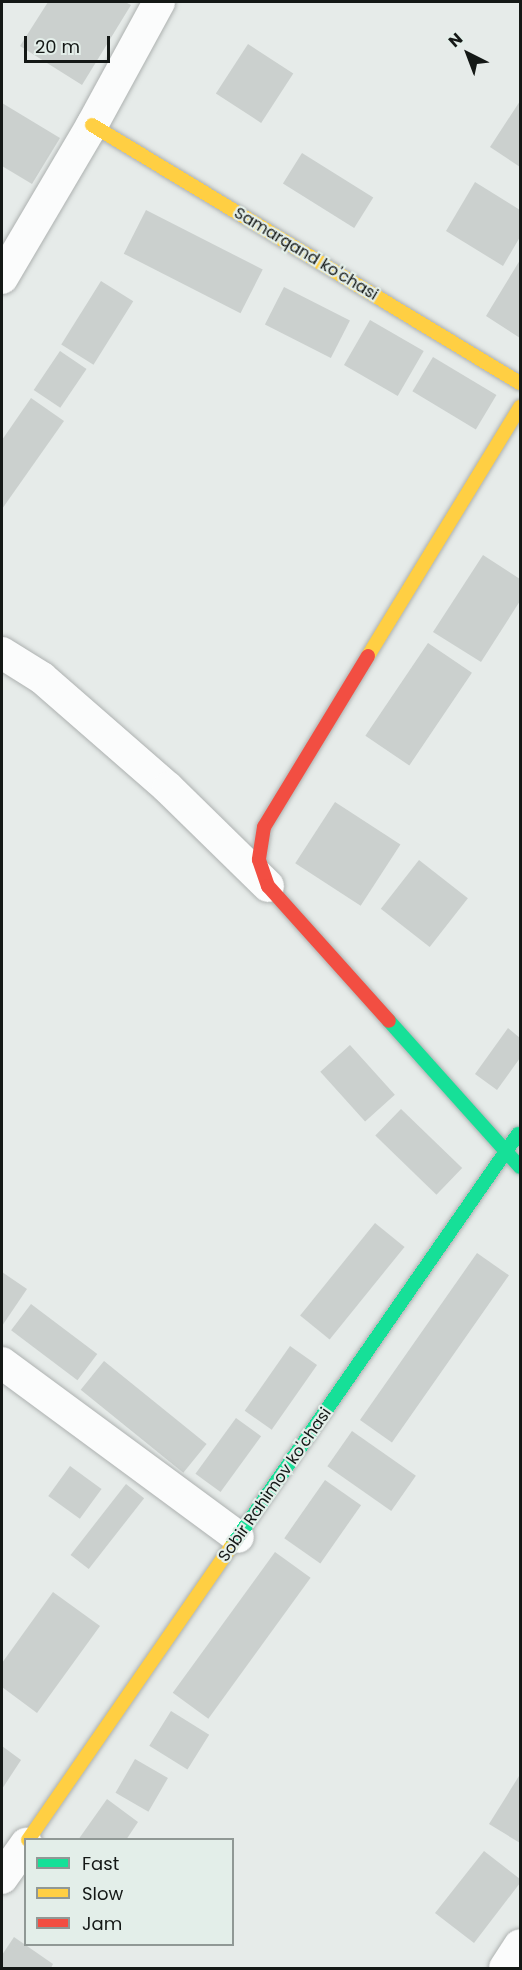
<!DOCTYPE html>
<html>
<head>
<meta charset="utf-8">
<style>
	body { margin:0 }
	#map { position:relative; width:522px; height:1970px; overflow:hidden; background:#e6ebe9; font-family:Poppins,sans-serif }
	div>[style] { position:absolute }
	.building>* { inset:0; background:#cbd0ce; transform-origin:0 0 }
	.roads { filter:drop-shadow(0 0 2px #adb1b0) drop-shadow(0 0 2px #adb1b0) }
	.street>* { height:32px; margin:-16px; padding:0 16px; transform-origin:16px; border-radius:16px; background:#fbfcfc }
	.fast>* { height:14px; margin:-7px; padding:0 7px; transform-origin:7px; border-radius:7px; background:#16e098 }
	.slow>* { height:14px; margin:-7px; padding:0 7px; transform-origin:7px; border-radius:7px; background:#ffcf43 }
	.jam>* { height:14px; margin:-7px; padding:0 7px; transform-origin:7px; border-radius:7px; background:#f24e42 }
	span { translate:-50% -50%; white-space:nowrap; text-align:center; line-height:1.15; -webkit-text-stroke:4.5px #e3eee9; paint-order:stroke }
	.street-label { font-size:16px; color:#141816 }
	.frame { position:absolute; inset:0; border:3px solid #141816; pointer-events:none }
	.legend { position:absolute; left:24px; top:1838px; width:210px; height:108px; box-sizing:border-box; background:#e3eee9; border:2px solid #909895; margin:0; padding:8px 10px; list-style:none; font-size:18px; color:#141816 }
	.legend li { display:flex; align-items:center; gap:12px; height:30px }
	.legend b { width:30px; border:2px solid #909895 }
	.north { position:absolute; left:438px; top:24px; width:60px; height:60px; -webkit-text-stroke:4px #e3eee9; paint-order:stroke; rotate:318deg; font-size:16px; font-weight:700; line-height:24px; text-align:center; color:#141816 }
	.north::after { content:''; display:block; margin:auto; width:21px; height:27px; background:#141816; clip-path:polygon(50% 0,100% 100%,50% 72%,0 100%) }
	.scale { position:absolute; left:24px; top:36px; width:86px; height:27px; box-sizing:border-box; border:3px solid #141816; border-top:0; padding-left:8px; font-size:18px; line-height:21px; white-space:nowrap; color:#141816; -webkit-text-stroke:4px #e3eee9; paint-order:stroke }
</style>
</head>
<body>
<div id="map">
	<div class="building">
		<div style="clip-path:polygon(48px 2px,125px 2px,131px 5px,82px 85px,20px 46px)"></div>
		<div style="left:248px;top:44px;width:54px;height:59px;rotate:33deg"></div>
		<div style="clip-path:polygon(520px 101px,520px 167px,490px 147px)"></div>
		<div style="clip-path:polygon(2px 103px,60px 138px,32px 184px,2px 166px)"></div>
		<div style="left:302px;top:153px;width:84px;height:36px;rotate:32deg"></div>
		<div style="clip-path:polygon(475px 182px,520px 210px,520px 237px,503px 266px,446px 231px)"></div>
		<div style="left:146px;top:210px;width:131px;height:49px;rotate:27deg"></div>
		<div style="clip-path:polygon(520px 260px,520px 338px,486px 316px)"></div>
		<div style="left:101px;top:281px;width:38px;height:75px;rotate:32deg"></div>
		<div style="left:284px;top:287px;width:74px;height:42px;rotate:27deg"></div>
		<div style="left:370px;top:320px;width:62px;height:52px;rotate:30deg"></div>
		<div style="left:60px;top:351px;width:32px;height:47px;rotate:34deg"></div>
		<div style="left:433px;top:357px;width:74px;height:40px;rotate:31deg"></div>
		<div style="clip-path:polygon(31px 398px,64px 421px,2px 509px,2px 440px)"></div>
		<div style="clip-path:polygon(483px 555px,520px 579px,520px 601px,481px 662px,433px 632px)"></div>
		<div style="left:428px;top:643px;width:53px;height:112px;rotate:34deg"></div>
		<div style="left:335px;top:802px;width:78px;height:73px;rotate:33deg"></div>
		<div style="left:419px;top:860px;width:62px;height:62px;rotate:38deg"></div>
		<div style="clip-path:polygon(508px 1028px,520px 1038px,520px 1058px,497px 1090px,475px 1074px)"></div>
		<div style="left:350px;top:1045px;width:67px;height:40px;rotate:48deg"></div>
		<div style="left:401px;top:1109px;width:85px;height:37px;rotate:44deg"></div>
		<div style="left:375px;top:1223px;width:38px;height:119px;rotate:39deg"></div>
		<div style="left:477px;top:1253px;width:39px;height:204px;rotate:35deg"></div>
		<div style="clip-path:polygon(2px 1272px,27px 1289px,2px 1326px)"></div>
		<div style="left:31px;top:1304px;width:83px;height:33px;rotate:37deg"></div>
		<div style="left:290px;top:1346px;width:33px;height:79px;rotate:35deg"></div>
		<div style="left:104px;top:1361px;width:132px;height:37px;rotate:39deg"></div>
		<div style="left:236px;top:1418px;width:31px;height:69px;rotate:36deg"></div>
		<div style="left:352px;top:1431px;width:78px;height:43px;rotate:35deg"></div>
		<div style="left:70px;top:1466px;width:39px;height:37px;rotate:36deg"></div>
		<div style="left:325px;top:1480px;width:44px;height:71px;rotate:35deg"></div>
		<div style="left:126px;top:1484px;width:23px;height:90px;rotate:38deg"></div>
		<div style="left:275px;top:1552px;width:44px;height:174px;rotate:36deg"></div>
		<div style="clip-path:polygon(53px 1592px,100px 1626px,37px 1713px,2px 1687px,2px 1663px)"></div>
		<div style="left:171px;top:1711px;width:45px;height:41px;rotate:32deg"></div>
		<div style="clip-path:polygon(2px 1746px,21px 1760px,2px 1789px)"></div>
		<div style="left:135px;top:1759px;width:38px;height:39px;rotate:30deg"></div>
		<div style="clip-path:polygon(519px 1776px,520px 1777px,520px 1843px,489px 1824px)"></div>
		<div style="clip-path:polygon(107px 1799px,138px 1822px,126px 1840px,78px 1840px)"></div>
		<div style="clip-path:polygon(484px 1851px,520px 1879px,520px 1883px,474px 1943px,435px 1913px)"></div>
		<div style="clip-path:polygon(14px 1937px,53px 1964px,51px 1968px,2px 1968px,2px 1955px)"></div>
	</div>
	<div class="roads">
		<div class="street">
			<div style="left:2px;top:278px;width:178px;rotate:-59.5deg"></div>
			<div style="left:92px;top:125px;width:140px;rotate:-61.4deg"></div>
			<div style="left:2px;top:653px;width:47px;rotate:32deg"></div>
			<div style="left:42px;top:678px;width:167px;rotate:41.1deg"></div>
			<div style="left:168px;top:788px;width:140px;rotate:44.4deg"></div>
			<div style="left:2px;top:1363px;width:293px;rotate:36.4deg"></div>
			<div style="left:2px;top:1878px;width:42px;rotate:-54.8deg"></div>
			<div style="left:505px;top:1968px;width:27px;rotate:-57deg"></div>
		</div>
		<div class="fast">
			<div style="left:389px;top:1021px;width:196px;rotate:48.1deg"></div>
			<div style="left:231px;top:1547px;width:503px;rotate:-55.2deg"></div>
		</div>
		<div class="slow">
			<div style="left:92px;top:125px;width:500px;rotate:31.1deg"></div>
			<div style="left:368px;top:656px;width:292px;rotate:-58.6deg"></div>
			<div style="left:28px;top:1840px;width:356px;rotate:-55.3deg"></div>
		</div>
		<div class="jam">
			<div style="left:368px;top:656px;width:200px;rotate:121.3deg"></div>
			<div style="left:264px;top:827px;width:33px;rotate:99deg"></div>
			<div style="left:259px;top:860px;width:28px;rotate:71deg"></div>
			<div style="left:268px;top:886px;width:181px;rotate:48.1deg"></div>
		</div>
	</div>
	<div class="street-label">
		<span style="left:306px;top:254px;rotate:31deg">Samarqand ko'chasi</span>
		<span style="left:275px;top:1485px;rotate:-55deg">Sobir Rahimov ko'chasi</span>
	</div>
	<div class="frame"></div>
	<ul class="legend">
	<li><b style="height:8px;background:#16e098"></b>Fast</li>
	<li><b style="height:8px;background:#ffcf43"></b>Slow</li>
	<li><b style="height:8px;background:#f24e42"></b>Jam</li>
	</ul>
	<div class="north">N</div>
	<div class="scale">20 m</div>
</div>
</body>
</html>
